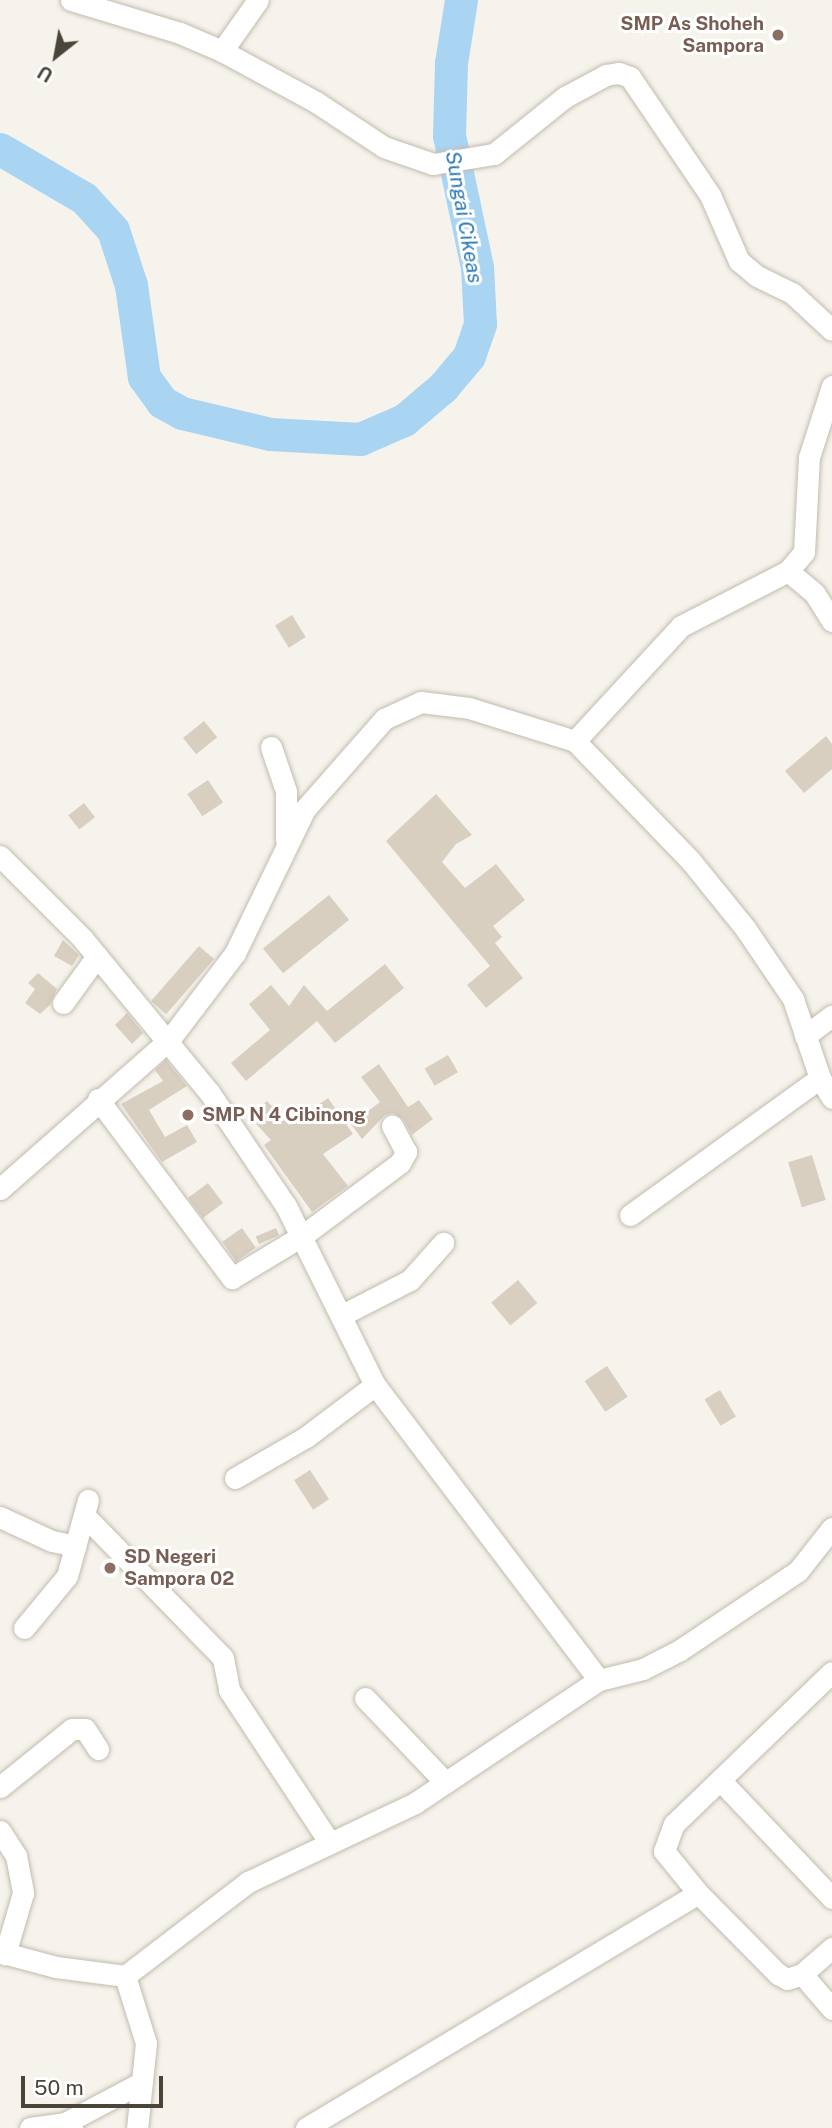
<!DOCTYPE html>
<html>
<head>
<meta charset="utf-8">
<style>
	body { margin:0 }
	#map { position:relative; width:832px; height:2128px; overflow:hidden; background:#f6f3ec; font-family:"Public Sans",sans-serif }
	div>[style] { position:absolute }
	.river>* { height:33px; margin:-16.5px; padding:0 16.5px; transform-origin:16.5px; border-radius:16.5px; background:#a9d4f2 }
	.building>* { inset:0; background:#d8cfc1; transform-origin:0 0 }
	.roads { filter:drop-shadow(0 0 2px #c2bbae) drop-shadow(0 0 2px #c2bbae) }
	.street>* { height:21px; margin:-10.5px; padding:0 10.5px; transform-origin:10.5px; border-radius:10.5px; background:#fff }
	.dots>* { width:19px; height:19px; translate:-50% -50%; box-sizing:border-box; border:4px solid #fff; border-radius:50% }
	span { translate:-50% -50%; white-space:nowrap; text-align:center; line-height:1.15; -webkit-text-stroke:6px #fff; paint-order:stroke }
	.education-label { font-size:19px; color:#785e54; font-weight:700 }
	.right { translate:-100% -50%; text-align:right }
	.left { translate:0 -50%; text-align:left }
	.water-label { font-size:21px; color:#2e7ab2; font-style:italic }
	.north { position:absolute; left:21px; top:21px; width:70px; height:70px; -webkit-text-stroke:5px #fff; paint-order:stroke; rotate:211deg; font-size:19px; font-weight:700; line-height:28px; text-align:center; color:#4b4439 }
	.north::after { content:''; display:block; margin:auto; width:24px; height:32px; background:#4b4439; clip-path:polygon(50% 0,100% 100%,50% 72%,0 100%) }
	.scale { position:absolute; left:21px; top:2076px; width:142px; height:32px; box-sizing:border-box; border:4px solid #4b4439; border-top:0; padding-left:9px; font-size:21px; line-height:24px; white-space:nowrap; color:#4b4439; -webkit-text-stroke:5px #fff; paint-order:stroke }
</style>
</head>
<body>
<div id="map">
	<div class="river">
		<div style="left:0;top:149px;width:97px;rotate:30.3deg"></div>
		<div style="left:84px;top:198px;width:43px;rotate:47.8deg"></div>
		<div style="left:113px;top:230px;width:58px;rotate:71.9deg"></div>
		<div style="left:131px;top:285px;width:93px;rotate:82deg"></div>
		<div style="left:144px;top:377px;width:31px;rotate:54deg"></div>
		<div style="left:162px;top:402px;width:23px;rotate:29deg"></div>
		<div style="left:182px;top:413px;width:90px;rotate:13.4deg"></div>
		<div style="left:270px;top:434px;width:90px;rotate:3.2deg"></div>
		<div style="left:360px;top:439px;width:48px;rotate:-23.4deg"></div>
		<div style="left:404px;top:420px;width:51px;rotate:-40.2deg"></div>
		<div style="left:443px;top:387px;width:40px;rotate:-50deg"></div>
		<div style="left:469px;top:356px;width:34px;rotate:-71deg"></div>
		<div style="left:480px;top:324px;width:57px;rotate:-93deg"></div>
		<div style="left:477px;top:267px;width:135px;rotate:-102deg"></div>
		<div style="left:449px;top:135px;width:72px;rotate:-88.4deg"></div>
		<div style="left:451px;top:63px;width:64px;rotate:-81deg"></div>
	</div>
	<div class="building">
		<div style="left:292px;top:615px;width:26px;height:20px;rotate:58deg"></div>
		<div style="left:204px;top:721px;width:21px;height:27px;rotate:51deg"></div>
		<div style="clip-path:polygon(826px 736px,832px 744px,832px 769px,804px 793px,785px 771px)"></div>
		<div style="left:208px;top:780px;width:27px;height:25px;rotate:56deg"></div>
		<div style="clip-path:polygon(436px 794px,472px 835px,456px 844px,442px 862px,465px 888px,496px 864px,525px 900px,493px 926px,502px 937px,495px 943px,523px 978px,486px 1008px,467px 985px,490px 966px,386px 841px)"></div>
		<div style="left:84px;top:803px;width:18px;height:20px;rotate:52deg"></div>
		<div style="left:329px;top:895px;width:32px;height:85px;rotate:51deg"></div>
		<div style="clip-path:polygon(63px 940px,79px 955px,72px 966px,54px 956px)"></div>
		<div style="left:199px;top:946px;width:20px;height:73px;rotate:41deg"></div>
		<div style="clip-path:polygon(385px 964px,404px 988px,335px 1043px,317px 1021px,246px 1081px,231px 1063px,270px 1030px,249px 1004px,271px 985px,289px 1006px,304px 985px,327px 1011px)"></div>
		<div style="clip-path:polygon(38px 973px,57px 989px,50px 1005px,40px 1014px,25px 1003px,35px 989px,28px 983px)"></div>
		<div style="clip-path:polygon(127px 1013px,143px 1033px,132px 1044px,115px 1025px)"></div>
		<div style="left:448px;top:1055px;width:20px;height:27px;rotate:60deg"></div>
		<div style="clip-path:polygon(166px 1060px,187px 1086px,149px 1110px,165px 1137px,187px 1125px,197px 1142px,162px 1162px,121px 1104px,163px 1081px,155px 1070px)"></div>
		<div style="clip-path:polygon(379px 1064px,408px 1107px,419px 1100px,433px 1119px,412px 1135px,403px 1119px,393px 1113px,385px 1115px,362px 1139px,351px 1124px,380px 1102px,361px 1077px)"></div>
		<div style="clip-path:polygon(328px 1098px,353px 1134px,323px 1154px,348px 1186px,312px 1212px,264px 1145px,271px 1140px,250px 1117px,267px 1101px,289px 1125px)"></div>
		<div style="left:812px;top:1155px;width:47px;height:25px;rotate:73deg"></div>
		<div style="left:208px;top:1183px;width:25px;height:25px;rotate:53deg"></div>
		<div style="left:242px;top:1228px;width:24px;height:24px;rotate:55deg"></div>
		<div style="left:276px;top:1228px;width:8px;height:22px;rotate:67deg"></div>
		<div style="left:518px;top:1280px;width:30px;height:35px;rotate:50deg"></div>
		<div style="left:607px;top:1366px;width:37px;height:27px;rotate:56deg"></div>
		<div style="left:720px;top:1390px;width:31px;height:18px;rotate:59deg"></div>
		<div style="left:310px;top:1470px;width:35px;height:19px;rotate:57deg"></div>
	</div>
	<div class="roads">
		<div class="street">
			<div style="left:71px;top:0;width:114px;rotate:16.8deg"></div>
			<div style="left:180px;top:33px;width:46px;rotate:23.2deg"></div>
			<div style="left:222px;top:51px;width:107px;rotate:28.5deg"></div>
			<div style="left:316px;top:102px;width:82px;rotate:33.5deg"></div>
			<div style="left:384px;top:147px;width:52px;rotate:19.1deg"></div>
			<div style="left:433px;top:164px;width:62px;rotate:-9.3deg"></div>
			<div style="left:494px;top:154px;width:91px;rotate:-38.8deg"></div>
			<div style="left:565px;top:97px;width:47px;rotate:-28.2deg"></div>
			<div style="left:606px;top:75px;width:13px;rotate:-9deg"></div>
			<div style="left:619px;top:73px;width:12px;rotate:20deg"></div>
			<div style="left:630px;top:77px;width:143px;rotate:55.9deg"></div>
			<div style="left:710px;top:195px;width:72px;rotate:66.3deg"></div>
			<div style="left:739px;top:261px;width:23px;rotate:40deg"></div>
			<div style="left:757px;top:276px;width:39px;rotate:26deg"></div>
			<div style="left:792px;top:293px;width:54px;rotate:42.8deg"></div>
			<div style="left:222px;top:51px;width:62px;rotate:-54.8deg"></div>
			<div style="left:832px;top:386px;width:75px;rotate:107.9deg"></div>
			<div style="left:809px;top:457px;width:95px;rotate:93deg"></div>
			<div style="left:804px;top:552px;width:25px;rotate:130deg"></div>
			<div style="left:788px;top:571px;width:35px;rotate:40deg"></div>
			<div style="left:815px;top:594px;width:32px;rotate:58deg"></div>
			<div style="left:575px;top:741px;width:156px;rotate:-47.3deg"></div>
			<div style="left:681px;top:626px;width:120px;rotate:-27.2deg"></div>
			<div style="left:271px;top:747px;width:46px;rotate:71.2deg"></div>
			<div style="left:286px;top:791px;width:49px;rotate:90deg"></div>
			<div style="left:0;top:856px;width:116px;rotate:45deg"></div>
			<div style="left:82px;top:938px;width:200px;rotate:50.5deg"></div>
			<div style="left:209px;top:1092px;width:138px;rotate:56deg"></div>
			<div style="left:286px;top:1206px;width:200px;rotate:63.6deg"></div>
			<div style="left:375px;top:1385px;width:370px;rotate:52.8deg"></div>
			<div style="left:63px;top:1003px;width:58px;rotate:-54.1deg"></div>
			<div style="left:805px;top:1036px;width:34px;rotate:-37deg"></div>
			<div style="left:98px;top:1099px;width:224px;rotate:53.2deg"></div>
			<div style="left:232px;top:1278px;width:82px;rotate:-31deg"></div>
			<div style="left:302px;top:1236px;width:122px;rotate:-36.7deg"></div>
			<div style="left:400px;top:1163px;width:13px;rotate:-61deg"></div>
			<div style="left:406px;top:1152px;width:30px;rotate:-118deg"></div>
			<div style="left:0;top:1189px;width:225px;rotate:-41.4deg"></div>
			<div style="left:169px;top:1040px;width:109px;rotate:-52.8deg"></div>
			<div style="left:235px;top:953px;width:160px;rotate:-64.1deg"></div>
			<div style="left:305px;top:809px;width:120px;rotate:-48.7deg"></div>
			<div style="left:384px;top:719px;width:41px;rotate:-24.7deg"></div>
			<div style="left:421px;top:702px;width:48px;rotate:7.1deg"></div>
			<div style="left:469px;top:708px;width:111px;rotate:17.3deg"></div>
			<div style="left:575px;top:741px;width:165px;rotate:46deg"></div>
			<div style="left:690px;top:860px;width:87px;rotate:51deg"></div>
			<div style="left:745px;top:928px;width:86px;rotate:55.9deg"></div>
			<div style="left:793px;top:999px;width:83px;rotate:71.1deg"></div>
			<div style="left:820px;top:1078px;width:23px;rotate:59deg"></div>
			<div style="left:630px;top:1215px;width:234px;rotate:-35.8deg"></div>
			<div style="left:342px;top:1315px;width:76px;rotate:-27.2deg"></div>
			<div style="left:410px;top:1280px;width:50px;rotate:-48.3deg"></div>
			<div style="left:235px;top:1478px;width:82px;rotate:-30deg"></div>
			<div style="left:306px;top:1437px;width:86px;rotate:-37deg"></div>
			<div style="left:84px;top:1515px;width:199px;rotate:45.8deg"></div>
			<div style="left:223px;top:1658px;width:33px;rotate:79deg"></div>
			<div style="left:229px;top:1690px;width:183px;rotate:56.6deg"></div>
			<div style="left:0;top:1517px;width:57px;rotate:24.8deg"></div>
			<div style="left:52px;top:1541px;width:24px;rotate:12deg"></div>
			<div style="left:24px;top:1628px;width:67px;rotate:-50.4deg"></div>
			<div style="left:67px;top:1576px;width:79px;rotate:-74.6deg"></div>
			<div style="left:365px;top:1698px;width:117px;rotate:46.4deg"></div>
			<div style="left:720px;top:1780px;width:163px;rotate:46.5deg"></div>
			<div style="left:0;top:1787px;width:92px;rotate:-38.9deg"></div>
			<div style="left:72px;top:1729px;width:13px"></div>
			<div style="left:85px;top:1729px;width:24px;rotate:57deg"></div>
			<div style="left:0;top:1831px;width:30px;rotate:57deg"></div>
			<div style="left:16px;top:1856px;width:38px;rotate:79deg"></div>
			<div style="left:23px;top:1893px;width:64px;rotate:106.4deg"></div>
			<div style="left:698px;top:1893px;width:54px;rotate:-129deg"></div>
			<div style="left:664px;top:1851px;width:29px;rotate:-70deg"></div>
			<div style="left:674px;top:1824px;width:219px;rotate:-43.9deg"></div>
			<div style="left:0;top:1952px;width:58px;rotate:15deg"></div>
			<div style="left:56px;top:1967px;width:70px;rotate:7.4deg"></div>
			<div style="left:125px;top:1976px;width:155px;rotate:-37.4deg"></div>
			<div style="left:248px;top:1882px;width:185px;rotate:-25.3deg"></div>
			<div style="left:415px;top:1803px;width:221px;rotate:-33.8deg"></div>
			<div style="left:599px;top:1680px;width:45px;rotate:-14deg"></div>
			<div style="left:643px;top:1669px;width:42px;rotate:-27.2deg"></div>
			<div style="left:680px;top:1650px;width:142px;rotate:-33.8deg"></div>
			<div style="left:798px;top:1571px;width:55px;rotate:-51.7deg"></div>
			<div style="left:802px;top:1974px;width:40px;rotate:-41deg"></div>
			<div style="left:125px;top:1976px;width:70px;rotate:72.6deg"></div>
			<div style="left:146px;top:2043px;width:85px;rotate:96deg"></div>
			<div style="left:65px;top:2123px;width:87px;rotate:-28deg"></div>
			<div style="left:30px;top:2128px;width:35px;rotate:-8deg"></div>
			<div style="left:65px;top:2123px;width:9px;rotate:36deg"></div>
			<div style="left:306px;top:2128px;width:457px;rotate:-30.9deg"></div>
			<div style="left:698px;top:1893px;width:114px;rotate:45.4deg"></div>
			<div style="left:778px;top:1974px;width:10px;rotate:29deg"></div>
			<div style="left:787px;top:1979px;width:16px;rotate:-18deg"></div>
			<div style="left:802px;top:1974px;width:46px;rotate:49.4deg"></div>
		</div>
	</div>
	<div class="dots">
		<div style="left:778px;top:35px;background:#8d6e63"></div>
		<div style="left:188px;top:1115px;background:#8d6e63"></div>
		<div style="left:110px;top:1568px;background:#8d6e63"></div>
	</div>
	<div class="education-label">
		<span class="right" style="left:764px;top:35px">SMP As Shoheh<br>Sampora</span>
		<span class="left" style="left:202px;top:1115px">SMP N 4 Cibinong</span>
		<span class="left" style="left:124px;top:1568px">SD Negeri<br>Sampora 02</span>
	</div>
	<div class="water-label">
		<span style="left:464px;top:217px;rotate:80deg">Sungai Cikeas</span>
	</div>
	<div class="north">U</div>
	<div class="scale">50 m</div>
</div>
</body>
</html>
